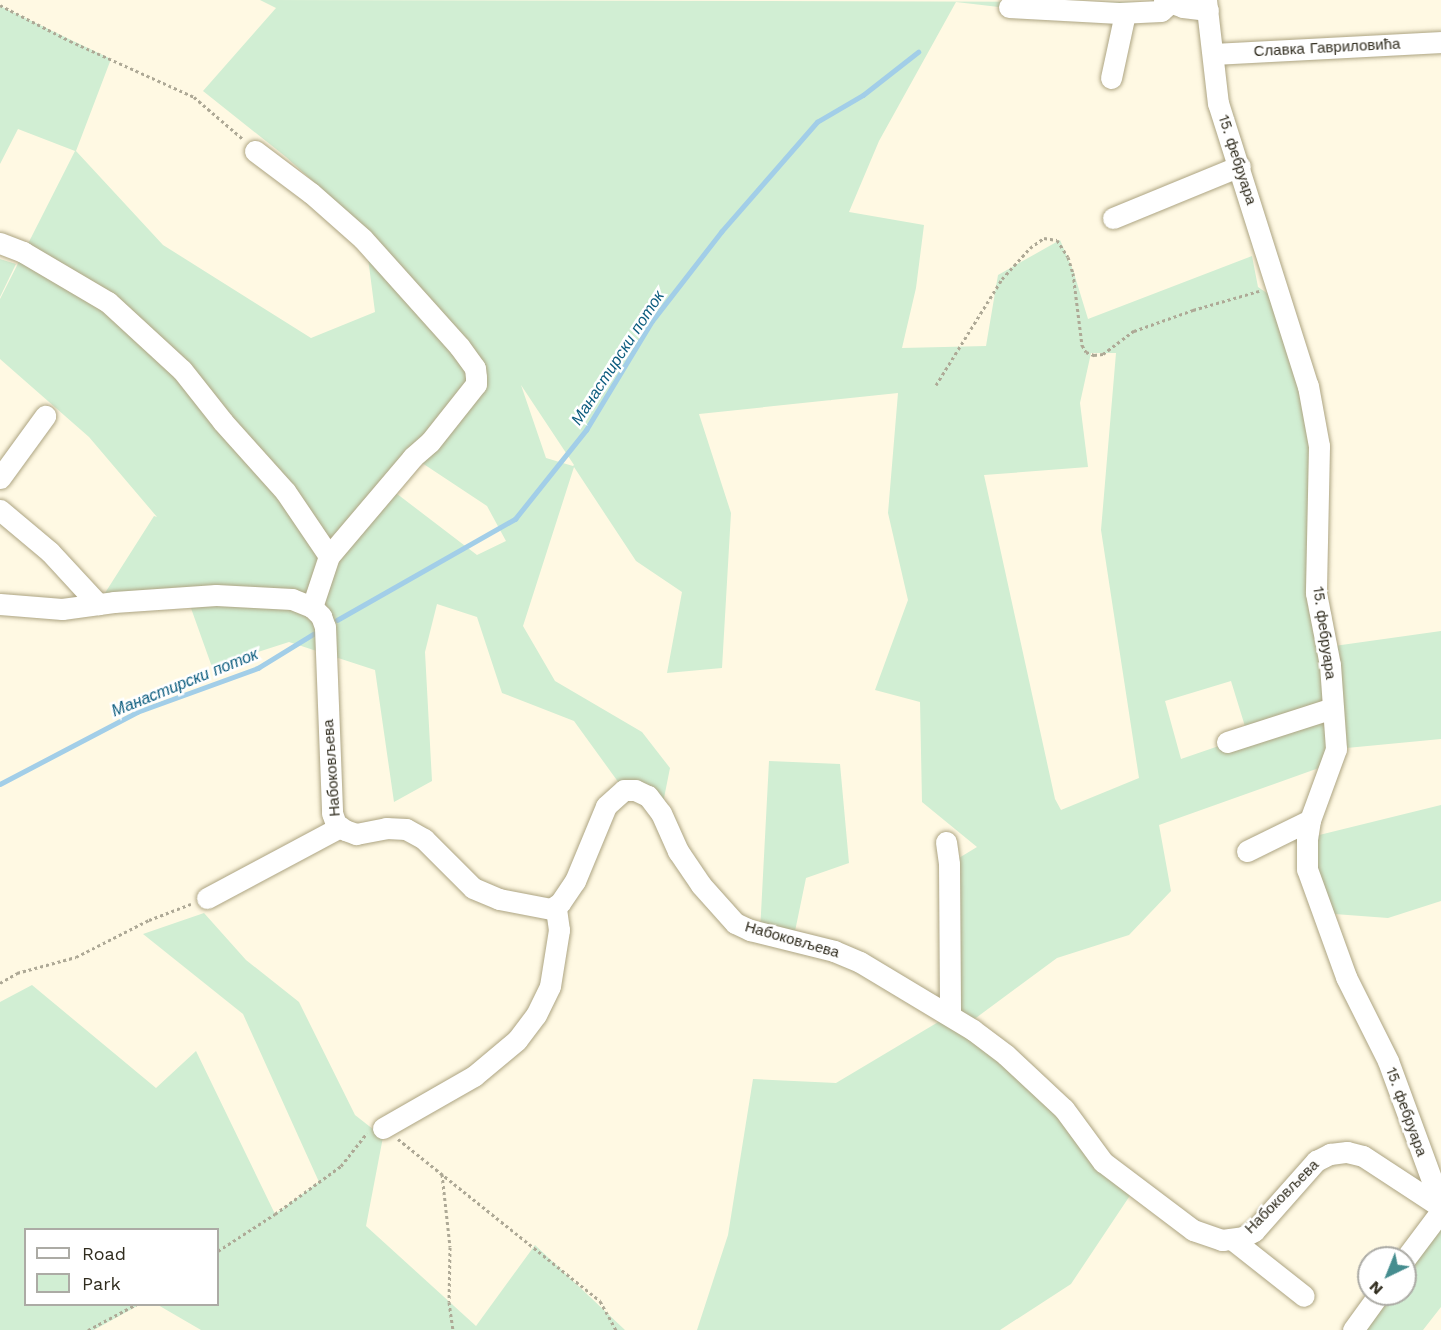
<!DOCTYPE html>
<html>
<head>
<meta charset="utf-8">
<style>
	body { margin:0 }
	#map { position:relative; width:1441px; height:1330px; overflow:hidden; background:#fff9e3; font-family:"Work Sans",sans-serif }
	div>[style] { position:absolute }
	.green>* { inset:0; background:#d1eed3 }
	.stream>* { height:4.5px; margin:-2.25px; padding:0 2.25px; transform-origin:2.25px; border-radius:2.25px; background:#a2cee8 }
	.path>* { height:3px; margin-top:-1.5px; transform-origin:0; background:repeating-linear-gradient(90deg,#aea996 0 3px,transparent 0 6px) }
	.roads { filter:drop-shadow(0 0 2px #ada482) drop-shadow(0 0 2px #ada482) }
	.minor>* { height:21px; margin:-10.5px; padding:0 10.5px; transform-origin:10.5px; border-radius:10.5px; background:#fff }
	span { translate:-50% -50%; white-space:nowrap; text-align:center; line-height:1.15; -webkit-text-stroke:5px #fff; paint-order:stroke }
	.street-label { font-size:15px; color:#302c1e }
	.water-label { font-size:16px; color:#0c5c7e; font-style:italic }
	.legend { position:absolute; left:24px; top:1228px; width:195px; height:78px; box-sizing:border-box; background:#fff; border:2px solid #acaba5; margin:0; padding:8px 10px; list-style:none; font-size:18px; color:#302c1e }
	.legend li { display:flex; align-items:center; gap:12px; height:30px }
	.legend b { width:30px; border:2px solid #acaba5 }
	.north { position:absolute; left:1357px; top:1246px; width:60px; height:60px; box-sizing:border-box; background:#fff; border:2px solid #acaba5; border-radius:50%; rotate:223deg; font-size:16px; font-weight:700; line-height:24px; text-align:center; color:#302c1e }
	.north::after { content:''; display:block; margin:auto; width:21px; height:27px; background:#458d8f; clip-path:polygon(50% 0,100% 100%,50% 72%,0 100%) }
</style>
</head>
<body>
<div id="map">
	<div class="green">
		<div style="clip-path:polygon(evenodd,260px 0,1158px 2px,1041px 12px,956px 2px,879px 141px,849px 212px,924px 225px,916px 288px,902px 348px,986px 346px,998px 275px,1060px 240px,1073px 270px,1088px 319px,1252px 256px,1258px 287px,1283px 304px,1308px 386px,1327px 647px,1441px 631px,1441px 739px,1336px 749px,1330px 764px,1159px 825px,1171px 891px,1129px 935px,1057px 958px,965px 1026px,1135px 1188px,1071px 1284px,1000px 1330px,697px 1330px,728px 1235px,753px 1079px,836px 1083px,950px 1015px,949px 864px,977px 847px,922px 802px,920px 702px,875px 690px,908px 600px,888px 513px,898px 393px,699px 414px,731px 513px,722px 668px,667px 673px,682px 592px,636px 561px,574px 467px,523px 626px,555px 681px,642px 732px,670px 768px,661px 813px,624px 790px,574px 721px,502px 693px,477px 617px,437px 604px,425px 652px,432px 781px,394px 802px,375px 670px,289px 642px,212px 667px,187px 597px,98px 604px,154px 516px,157px 517px,89px 437px,0 359px,0 299px,75px 151px,18px 129px,0 164px,0 6px,111px 59px,76px 151px,163px 245px,311px 338px,375px 312px,364px 227px,286px 157px,203px 91px,276px 8px,260px 0,1091px 353px,1116px 353px,1101px 530px,1139px 778px,1061px 810px,1055px 799px,984px 475px,1088px 467px,1080px 403px,1091px 353px,260px 0,521px 385px,574px 465px,573px 466px,546px 458px,521px 385px,260px 0,413px 457px,487px 506px,506px 541px,477px 555px,388px 487px,413px 457px,260px 0,1231px 681px,1248px 736px,1181px 759px,1165px 701px,1231px 681px)"></div>
		<div style="clip-path:polygon(0 259px,16px 264px,0 297px)"></div>
		<div style="clip-path:polygon(769px 761px,840px 764px,849px 863px,806px 878px,793px 941px,760px 932px)"></div>
		<div style="clip-path:polygon(1441px 805px,1441px 901px,1388px 918px,1321px 913px,1307px 838px)"></div>
		<div style="clip-path:polygon(204px 913px,246px 960px,299px 1002px,355px 1115px,383px 1137px,366px 1226px,476px 1326px,535px 1245px,625px 1330px,201px 1330px,158px 1305px,218px 1304px,218px 1230px,26px 1230px,26px 1304px,139px 1305px,94px 1330px,0 1330px,0 1002px,32px 985px,156px 1088px,196px 1051px,275px 1214px,319px 1182px,243px 1014px,143px 934px)"></div>
		<div style="clip-path:polygon(1441px 1211px,1441px 1307px,1423px 1330px,1353px 1330px,1379px 1294px,1405px 1294px,1405px 1259px)"></div>
	</div>
	<div class="stream">
		<div style="left:337px;top:620px;width:205px;rotate:-29.6deg"></div>
		<div style="left:515px;top:519px;width:114px;rotate:-51.4deg"></div>
		<div style="left:586px;top:430px;width:127px;rotate:-58.8deg"></div>
		<div style="left:652px;top:321px;width:113px;rotate:-52.2deg"></div>
		<div style="left:721px;top:232px;width:146px;rotate:-48.9deg"></div>
		<div style="left:817px;top:122px;width:53px;rotate:-30.4deg"></div>
		<div style="left:863px;top:95px;width:70px;rotate:-38deg"></div>
		<div style="left:0;top:784px;width:155px;rotate:-27.7deg"></div>
		<div style="left:137px;top:712px;width:129px;rotate:-20deg"></div>
		<div style="left:258px;top:668px;width:65px;rotate:-31.7deg"></div>
	</div>
	<div class="path">
		<div style="left:0;top:5px;width:79px;rotate:27.2deg"></div>
		<div style="left:70px;top:41px;width:136px;rotate:24.3deg"></div>
		<div style="left:194px;top:97px;width:65px;rotate:40.6deg"></div>
		<div style="left:936px;top:385px;width:125px;rotate:-58.1deg"></div>
		<div style="left:1002px;top:279px;width:42px;rotate:-47.9deg"></div>
		<div style="left:1030px;top:248px;width:17px;rotate:-36deg"></div>
		<div style="left:1044px;top:238px;width:13px;rotate:9deg"></div>
		<div style="left:1057px;top:240px;width:20px;rotate:57deg"></div>
		<div style="left:1068px;top:257px;width:17px;rotate:73deg"></div>
		<div style="left:1073px;top:273px;width:73px;rotate:82.9deg"></div>
		<div style="left:1082px;top:345px;width:8px;rotate:60deg"></div>
		<div style="left:1086px;top:352px;width:9px;rotate:21deg"></div>
		<div style="left:1094px;top:355px;width:9px;rotate:-6deg"></div>
		<div style="left:1103px;top:354px;width:39px;rotate:-37deg"></div>
		<div style="left:1134px;top:331px;width:63px;rotate:-19.6deg"></div>
		<div style="left:1193px;top:310px;width:69px;rotate:-16.1deg"></div>
		<div style="left:0;top:983px;width:20px;rotate:-30deg"></div>
		<div style="left:17px;top:973px;width:61px;rotate:-15.2deg"></div>
		<div style="left:76px;top:957px;width:82px;rotate:-26.9deg"></div>
		<div style="left:149px;top:920px;width:45px;rotate:-20.9deg"></div>
		<div style="left:398px;top:1139px;width:259px;rotate:38.7deg"></div>
		<div style="left:600px;top:1301px;width:33px;rotate:61deg"></div>
		<div style="left:442px;top:1174px;width:73px;rotate:83.7deg"></div>
		<div style="left:450px;top:1247px;width:55px;rotate:91deg"></div>
		<div style="left:449px;top:1302px;width:28px;rotate:82deg"></div>
		<div style="left:218px;top:1251px;width:68px;rotate:-33deg"></div>
		<div style="left:275px;top:1214px;width:82px;rotate:-36deg"></div>
		<div style="left:341px;top:1166px;width:42px;rotate:-51.8deg"></div>
		<div style="left:88px;top:1330px;width:55px;rotate:-28deg"></div>
	</div>
	<div class="roads">
		<div class="minor">
			<div style="left:1164px;top:0;width:20px;rotate:20deg"></div>
			<div style="left:1183px;top:7px;width:25px;rotate:7deg"></div>
			<div style="left:1206px;top:0;width:104px;rotate:83.4deg"></div>
			<div style="left:1218px;top:103px;width:297px;rotate:72.4deg"></div>
			<div style="left:1308px;top:386px;width:61px;rotate:79.6deg"></div>
			<div style="left:1319px;top:446px;width:147px;rotate:91.2deg"></div>
			<div style="left:1316px;top:593px;width:73px;rotate:79deg"></div>
			<div style="left:1330px;top:665px;width:84px;rotate:85.9deg"></div>
			<div style="left:1336px;top:749px;width:76px;rotate:110.1deg"></div>
			<div style="left:1310px;top:820px;width:18px;rotate:99deg"></div>
			<div style="left:1307px;top:838px;width:31px;rotate:90deg"></div>
			<div style="left:1307px;top:869px;width:115px;rotate:70.1deg"></div>
			<div style="left:1346px;top:977px;width:94px;rotate:63.4deg"></div>
			<div style="left:1388px;top:1061px;width:153px;rotate:69.8deg"></div>
			<div style="left:1009px;top:7px;width:110px;rotate:3.1deg"></div>
			<div style="left:1119px;top:13px;width:42px;rotate:-2.7deg"></div>
			<div style="left:1161px;top:11px;width:12px;rotate:-42deg"></div>
			<div style="left:1214px;top:54px;width:227px;rotate:-3deg"></div>
			<div style="left:1111px;top:78px;width:66px;rotate:-77.8deg"></div>
			<div style="left:255px;top:151px;width:70px;rotate:36.9deg"></div>
			<div style="left:311px;top:193px;width:69px;rotate:41.5deg"></div>
			<div style="left:363px;top:239px;width:144px;rotate:48.1deg"></div>
			<div style="left:459px;top:346px;width:27px;rotate:54deg"></div>
			<div style="left:475px;top:368px;width:9px;rotate:84deg"></div>
			<div style="left:476px;top:377px;width:7px;rotate:90deg"></div>
			<div style="left:476px;top:384px;width:74px;rotate:128.4deg"></div>
			<div style="left:430px;top:442px;width:23px;rotate:139deg"></div>
			<div style="left:413px;top:457px;width:130px;rotate:130.3deg"></div>
			<div style="left:329px;top:556px;width:54px;rotate:108.4deg"></div>
			<div style="left:1113px;top:218px;width:137px;rotate:-22.3deg"></div>
			<div style="left:0;top:243px;width:25px;rotate:21deg"></div>
			<div style="left:23px;top:252px;width:99px;rotate:30.5deg"></div>
			<div style="left:108px;top:302px;width:100px;rotate:42.6deg"></div>
			<div style="left:182px;top:370px;width:66px;rotate:51.7deg"></div>
			<div style="left:223px;top:422px;width:93px;rotate:48.1deg"></div>
			<div style="left:285px;top:491px;width:78px;rotate:55.9deg"></div>
			<div style="left:0;top:478px;width:77px;rotate:-54deg"></div>
			<div style="left:0;top:510px;width:65px;rotate:40deg"></div>
			<div style="left:50px;top:552px;width:71px;rotate:47.3deg"></div>
			<div style="left:0;top:604px;width:62px;rotate:4.6deg"></div>
			<div style="left:62px;top:609px;width:52px;rotate:-7.7deg"></div>
			<div style="left:114px;top:602px;width:102px;rotate:-3.9deg"></div>
			<div style="left:216px;top:595px;width:76px;rotate:3deg"></div>
			<div style="left:292px;top:599px;width:22px;rotate:22deg"></div>
			<div style="left:312px;top:607px;width:13px;rotate:45deg"></div>
			<div style="left:321px;top:616px;width:12px;rotate:70deg"></div>
			<div style="left:325px;top:627px;width:186px;rotate:87.8deg"></div>
			<div style="left:332px;top:813px;width:12px;rotate:70deg"></div>
			<div style="left:336px;top:824px;width:11px;rotate:34deg"></div>
			<div style="left:345px;top:830px;width:12px;rotate:20deg"></div>
			<div style="left:356px;top:834px;width:31px;rotate:-11deg"></div>
			<div style="left:386px;top:828px;width:20px;rotate:3deg"></div>
			<div style="left:406px;top:829px;width:21px;rotate:29deg"></div>
			<div style="left:424px;top:839px;width:69px;rotate:45deg"></div>
			<div style="left:473px;top:888px;width:28px;rotate:23deg"></div>
			<div style="left:499px;top:899px;width:53px;rotate:10.9deg"></div>
			<div style="left:551px;top:909px;width:11px;rotate:-34deg"></div>
			<div style="left:560px;top:903px;width:27px;rotate:-56deg"></div>
			<div style="left:575px;top:881px;width:81px;rotate:-67.5deg"></div>
			<div style="left:606px;top:806px;width:24px;rotate:-42deg"></div>
			<div style="left:624px;top:790px;width:11px"></div>
			<div style="left:635px;top:790px;width:14px;rotate:25deg"></div>
			<div style="left:648px;top:796px;width:21px;rotate:53deg"></div>
			<div style="left:661px;top:813px;width:42px;rotate:65.9deg"></div>
			<div style="left:678px;top:851px;width:41px;rotate:55.9deg"></div>
			<div style="left:701px;top:885px;width:51px;rotate:48.2deg"></div>
			<div style="left:735px;top:923px;width:17px;rotate:25deg"></div>
			<div style="left:750px;top:930px;width:87px;rotate:14deg"></div>
			<div style="left:834px;top:951px;width:28px;rotate:23deg"></div>
			<div style="left:860px;top:962px;width:132px;rotate:31deg"></div>
			<div style="left:973px;top:1030px;width:41px;rotate:37.1deg"></div>
			<div style="left:1006px;top:1055px;width:79px;rotate:43deg"></div>
			<div style="left:1064px;top:1109px;width:66px;rotate:53.7deg"></div>
			<div style="left:1103px;top:1162px;width:113px;rotate:37.1deg"></div>
			<div style="left:1193px;top:1230px;width:31px;rotate:19deg"></div>
			<div style="left:1222px;top:1240px;width:21px;rotate:-8deg"></div>
			<div style="left:1243px;top:1237px;width:13px;rotate:-29deg"></div>
			<div style="left:1254px;top:1231px;width:94px;rotate:-48.5deg"></div>
			<div style="left:1316px;top:1161px;width:16px;rotate:-27deg"></div>
			<div style="left:1330px;top:1154px;width:17px;rotate:-7deg"></div>
			<div style="left:1347px;top:1152px;width:16px;rotate:14deg"></div>
			<div style="left:1363px;top:1156px;width:93px;rotate:33.2deg"></div>
			<div style="left:1227px;top:742px;width:111px;rotate:-17.8deg"></div>
			<div style="left:946px;top:842px;width:22px;rotate:82deg"></div>
			<div style="left:949px;top:864px;width:151px;rotate:89.6deg"></div>
			<div style="left:1247px;top:851px;width:70px;rotate:-26.2deg"></div>
			<div style="left:207px;top:898px;width:151px;rotate:-28.1deg"></div>
			<div style="left:383px;top:1128px;width:105px;rotate:-29.7deg"></div>
			<div style="left:474px;top:1076px;width:56px;rotate:-39.9deg"></div>
			<div style="left:517px;top:1040px;width:31px;rotate:-53deg"></div>
			<div style="left:536px;top:1015px;width:32px;rotate:-64deg"></div>
			<div style="left:550px;top:986px;width:57px;rotate:-80.9deg"></div>
			<div style="left:559px;top:930px;width:22px;rotate:-98deg"></div>
			<div style="left:1233px;top:1240px;width:90px;rotate:38.3deg"></div>
			<div style="left:1405px;top:1259px;width:60px;rotate:-53.1deg"></div>
			<div style="left:1353px;top:1330px;width:44px;rotate:-54.2deg"></div>
		</div>
	</div>
	<div class="street-label">
		<span style="left:1327px;top:48px;rotate:-3deg">Славка Гавриловића</span>
		<span style="left:1237px;top:160px;rotate:72deg">15. фебруара</span>
		<span style="left:1324px;top:633px;rotate:82deg">15. фебруара</span>
		<span style="left:332px;top:768px;rotate:-94deg">Набоковљева</span>
		<span style="left:792px;top:940px;rotate:16deg">Набоковљева</span>
		<span style="left:1406px;top:1112px;rotate:70deg">15. фебруара</span>
		<span style="left:1282px;top:1197px;rotate:-45deg">Набоковљева</span>
	</div>
	<div class="water-label">
		<span style="left:618px;top:358px;rotate:-57deg">Манастирски поток</span>
		<span style="left:185px;top:683px;rotate:-22deg">Манастирски поток</span>
	</div>
	<ul class="legend">
	<li><b style="height:8px;background:#fff"></b>Road</li>
	<li><b style="height:16px;background:#d1eed3"></b>Park</li>
	</ul>
	<div class="north">N</div>
</div>
</body>
</html>
